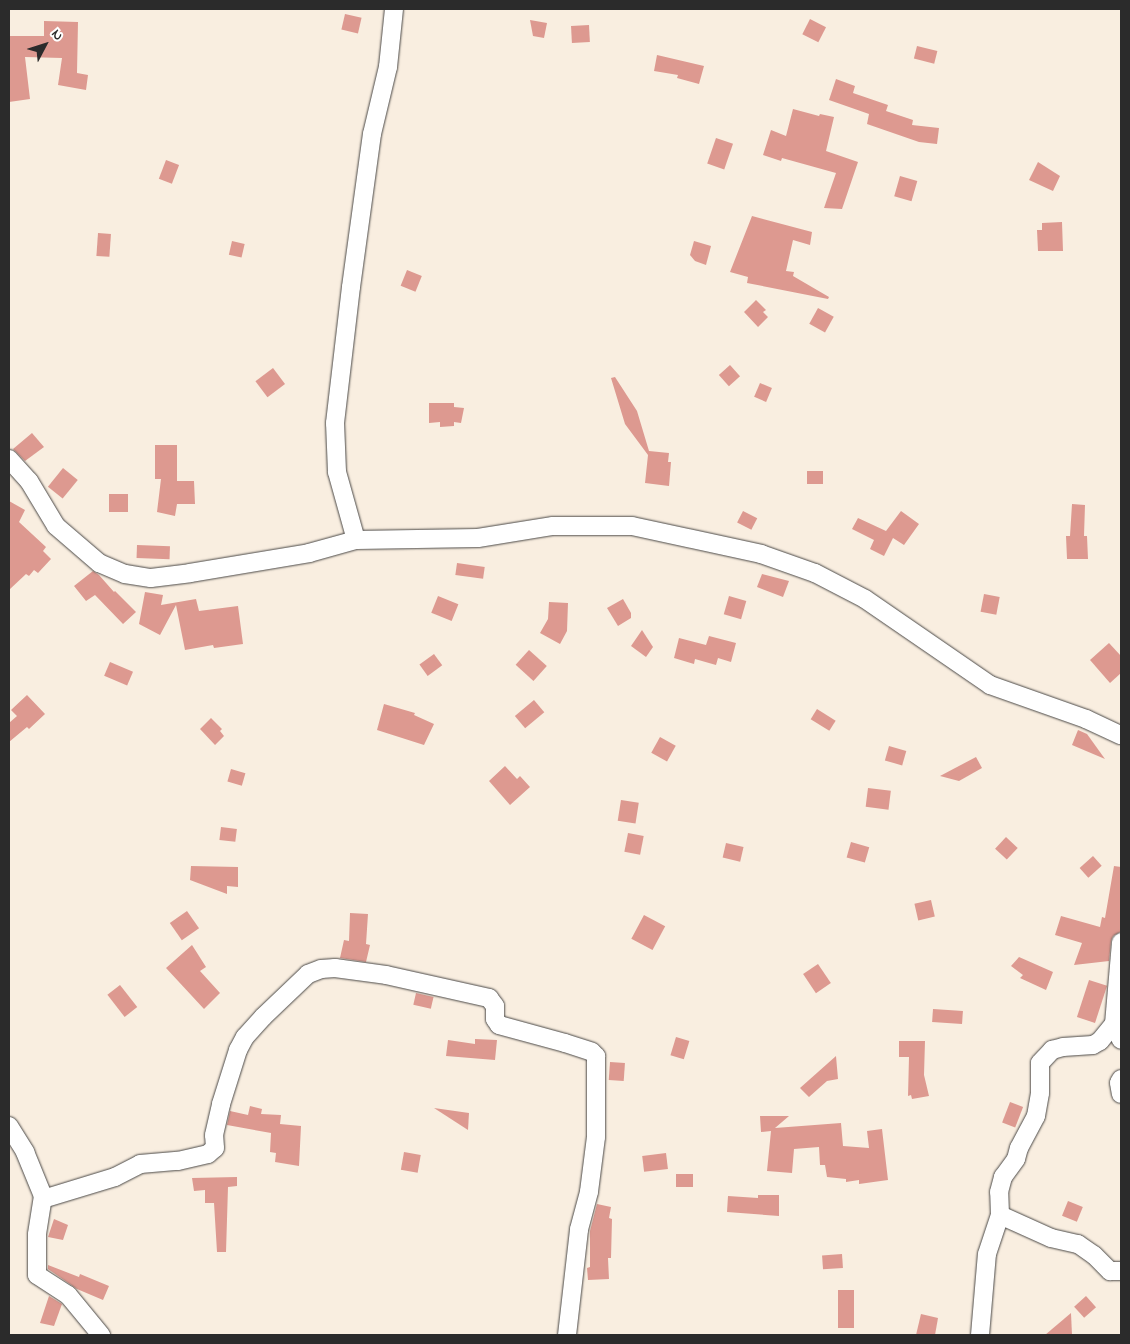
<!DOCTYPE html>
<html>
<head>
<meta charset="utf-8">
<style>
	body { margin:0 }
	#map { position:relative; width:1130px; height:1344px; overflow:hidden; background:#f9eee0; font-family:"Indie Flower",sans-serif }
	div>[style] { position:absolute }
	.building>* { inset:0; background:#dd9990; transform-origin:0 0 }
	.roads { filter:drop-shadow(0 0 1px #4a4846) drop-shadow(0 0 1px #4a4846) }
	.minor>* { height:18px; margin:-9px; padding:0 9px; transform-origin:9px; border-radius:9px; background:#fff }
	span { translate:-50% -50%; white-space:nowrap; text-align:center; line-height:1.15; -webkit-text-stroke:5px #fff; paint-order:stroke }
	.frame { position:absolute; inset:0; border:10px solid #2b2b2b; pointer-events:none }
	.north { position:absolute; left:20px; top:20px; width:50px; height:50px; -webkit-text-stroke:4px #fff; paint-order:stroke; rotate:50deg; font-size:14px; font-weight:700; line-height:20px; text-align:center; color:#2b2b2b }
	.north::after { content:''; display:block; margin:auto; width:18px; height:22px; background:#2b2b2b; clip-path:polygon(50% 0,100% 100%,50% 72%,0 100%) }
</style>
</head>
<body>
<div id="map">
	<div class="building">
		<div style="left:345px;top:14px;width:17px;height:16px;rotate:13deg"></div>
		<div style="left:810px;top:19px;width:18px;height:17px;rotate:27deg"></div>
		<div style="clip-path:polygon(530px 20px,547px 23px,544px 38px,533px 36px)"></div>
		<div style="clip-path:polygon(44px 21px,78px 22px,77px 73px,88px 75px,86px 90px,58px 85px,62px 58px,25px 57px,30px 99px,9px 102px,9px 36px,44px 36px)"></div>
		<div style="left:589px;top:25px;width:17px;height:18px;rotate:87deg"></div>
		<div style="left:917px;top:46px;width:21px;height:13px;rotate:14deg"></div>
		<div style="clip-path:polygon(657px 55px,704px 66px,699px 84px,677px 78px,678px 75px,654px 71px)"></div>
		<div style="clip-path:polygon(836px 79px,855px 86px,853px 93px,888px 105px,886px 111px,913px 120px,912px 125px,939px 128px,937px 144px,919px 142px,867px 124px,869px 114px,829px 100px)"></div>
		<div style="clip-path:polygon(793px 109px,819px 116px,820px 114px,834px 117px,826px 151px,858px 162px,842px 209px,824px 208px,836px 173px,782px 158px,781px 161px,763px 155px,771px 130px,786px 136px)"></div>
		<div style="left:716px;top:138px;width:18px;height:27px;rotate:19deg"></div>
		<div style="left:166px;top:160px;width:14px;height:20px;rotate:21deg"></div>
		<div style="clip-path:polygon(1038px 162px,1060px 176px,1053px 191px,1029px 180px)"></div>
		<div style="left:900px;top:176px;width:18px;height:21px;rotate:16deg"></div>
		<div style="clip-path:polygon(752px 216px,812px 232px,810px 245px,793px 240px,786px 271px,794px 272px,793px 276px,829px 297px,828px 299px,747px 283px,748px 277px,730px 272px)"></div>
		<div style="clip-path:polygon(1062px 222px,1063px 251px,1038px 251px,1037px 230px,1042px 230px,1042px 223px)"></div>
		<div style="left:98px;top:233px;width:13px;height:23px;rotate:4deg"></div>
		<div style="left:232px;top:241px;width:13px;height:14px;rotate:13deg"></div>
		<div style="clip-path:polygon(694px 241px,711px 246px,706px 265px,695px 261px,690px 255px)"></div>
		<div style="left:407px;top:270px;width:16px;height:17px;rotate:22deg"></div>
		<div style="clip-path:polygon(756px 300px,766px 310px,763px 312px,768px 317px,758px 327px,744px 312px)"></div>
		<div style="left:818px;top:308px;width:18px;height:18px;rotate:29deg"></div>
		<div style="left:730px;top:365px;width:15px;height:15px;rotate:48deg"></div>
		<div style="left:273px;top:368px;width:20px;height:22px;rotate:53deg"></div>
		<div style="clip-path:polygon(615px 377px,637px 411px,649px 451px,669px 453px,668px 462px,671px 462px,669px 486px,645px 483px,648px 455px,625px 424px,611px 378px)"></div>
		<div style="left:760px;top:383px;width:13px;height:15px;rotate:23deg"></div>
		<div style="clip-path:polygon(429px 403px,454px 403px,454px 407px,464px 408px,461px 423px,454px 422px,454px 426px,440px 427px,440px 422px,429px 423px)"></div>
		<div style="clip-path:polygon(32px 433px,44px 447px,25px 461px,13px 449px)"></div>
		<div style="clip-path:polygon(155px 445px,177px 445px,177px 481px,194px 481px,195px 504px,177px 504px,175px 516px,157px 512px,161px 479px,155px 479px)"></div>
		<div style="left:63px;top:468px;width:19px;height:24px;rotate:39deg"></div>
		<div style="left:807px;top:471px;width:16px;height:13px"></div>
		<div style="left:109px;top:494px;width:19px;height:18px"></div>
		<div style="clip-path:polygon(9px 501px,25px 510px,19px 522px,46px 547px,43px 551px,51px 559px,38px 573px,34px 570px,29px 576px,26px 574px,9px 590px)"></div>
		<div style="clip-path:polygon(1072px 504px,1085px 505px,1084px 536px,1087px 536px,1088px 559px,1067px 559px,1066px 536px,1070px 536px)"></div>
		<div style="left:743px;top:511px;width:16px;height:13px;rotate:27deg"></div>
		<div style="clip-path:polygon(901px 511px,919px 524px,904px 545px,893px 538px,884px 556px,870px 549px,874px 540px,852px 529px,858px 518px,886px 531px)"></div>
		<div style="left:137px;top:545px;width:33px;height:13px;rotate:2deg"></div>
		<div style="left:457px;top:563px;width:28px;height:12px;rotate:8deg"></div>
		<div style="clip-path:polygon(93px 571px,99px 575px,114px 592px,115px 591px,136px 612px,123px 624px,95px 595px,86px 601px,74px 586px)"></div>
		<div style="clip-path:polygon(762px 574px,789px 581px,783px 597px,757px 587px)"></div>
		<div style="clip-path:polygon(145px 592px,163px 595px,161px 605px,196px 599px,199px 611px,238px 606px,243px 644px,214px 648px,213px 645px,185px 650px,176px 605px,160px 635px,139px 624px)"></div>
		<div style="left:984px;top:594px;width:16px;height:18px;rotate:11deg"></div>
		<div style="left:438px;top:596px;width:22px;height:18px;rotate:22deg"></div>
		<div style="left:729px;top:596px;width:18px;height:19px;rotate:16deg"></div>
		<div style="clip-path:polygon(623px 599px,631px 613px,631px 618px,618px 626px,607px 608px)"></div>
		<div style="clip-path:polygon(549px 602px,568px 603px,567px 631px,560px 644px,540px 633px,548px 619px)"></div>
		<div style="clip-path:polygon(642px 630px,653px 647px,646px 657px,631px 646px)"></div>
		<div style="clip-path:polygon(709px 636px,736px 643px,731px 662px,718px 658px,716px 665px,695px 659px,694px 664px,674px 658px,679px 638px,706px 645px)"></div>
		<div style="clip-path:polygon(1109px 643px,1121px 656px,1121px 673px,1110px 683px,1090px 660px)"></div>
		<div style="left:529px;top:650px;width:24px;height:20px;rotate:42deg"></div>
		<div style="left:434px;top:654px;width:14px;height:18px;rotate:54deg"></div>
		<div style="left:110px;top:662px;width:25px;height:15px;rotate:23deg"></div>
		<div style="clip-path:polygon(27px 695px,45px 714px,29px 729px,27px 727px,9px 742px,9px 723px,17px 716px,11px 710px)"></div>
		<div style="left:534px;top:700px;width:16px;height:25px;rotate:50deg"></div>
		<div style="clip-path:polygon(384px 704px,415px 713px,414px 715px,434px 724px,424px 745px,377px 730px)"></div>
		<div style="left:817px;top:709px;width:22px;height:12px;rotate:32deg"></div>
		<div style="clip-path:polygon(211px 718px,222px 729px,220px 731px,224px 736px,215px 745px,200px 729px)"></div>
		<div style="clip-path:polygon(1078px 730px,1087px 734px,1105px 759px,1072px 745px)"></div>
		<div style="left:660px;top:737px;width:18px;height:18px;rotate:29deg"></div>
		<div style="left:889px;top:746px;width:18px;height:15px;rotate:16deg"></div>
		<div style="clip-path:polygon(976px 757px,982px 768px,959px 781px,940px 776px)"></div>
		<div style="clip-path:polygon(505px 766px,517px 779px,520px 776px,530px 787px,510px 805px,489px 781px)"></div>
		<div style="left:231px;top:769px;width:15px;height:13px;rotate:16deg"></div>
		<div style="left:868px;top:788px;width:23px;height:19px;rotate:7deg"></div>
		<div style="left:621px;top:800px;width:18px;height:21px;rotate:9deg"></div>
		<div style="left:221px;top:827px;width:16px;height:13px;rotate:7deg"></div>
		<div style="left:628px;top:833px;width:16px;height:19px;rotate:11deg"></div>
		<div style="left:1006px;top:837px;width:16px;height:16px;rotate:43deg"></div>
		<div style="left:851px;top:842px;width:19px;height:16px;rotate:16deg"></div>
		<div style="left:726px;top:843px;width:18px;height:15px;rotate:13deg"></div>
		<div style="left:1093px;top:856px;width:13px;height:18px;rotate:48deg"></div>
		<div style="clip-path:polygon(191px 866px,238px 867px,238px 887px,227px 886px,227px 894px,190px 880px)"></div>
		<div style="clip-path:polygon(1114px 866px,1121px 867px,1121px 926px,1120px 932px,1113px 936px,1111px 941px,1109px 961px,1074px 965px,1082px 943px,1055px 935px,1061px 916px,1100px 927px,1102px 917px,1105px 918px)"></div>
		<div style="left:931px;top:900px;width:17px;height:17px;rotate:77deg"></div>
		<div style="left:187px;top:911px;width:21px;height:21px;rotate:55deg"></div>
		<div style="clip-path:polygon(350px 913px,368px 914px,366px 944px,370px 945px,366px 962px,340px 958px,344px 940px,349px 941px)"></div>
		<div style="left:644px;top:915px;width:24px;height:27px;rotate:28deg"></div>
		<div style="clip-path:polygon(192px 945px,206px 967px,200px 971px,220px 993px,204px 1009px,166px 968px)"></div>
		<div style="clip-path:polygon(1019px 957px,1053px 972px,1046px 990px,1020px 978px,1023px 975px,1011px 966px)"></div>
		<div style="left:818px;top:964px;width:23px;height:18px;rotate:56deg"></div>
		<div style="left:1089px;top:980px;width:19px;height:39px;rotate:18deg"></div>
		<div style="left:120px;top:985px;width:28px;height:16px;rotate:52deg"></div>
		<div style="left:416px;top:993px;width:18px;height:12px;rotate:13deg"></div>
		<div style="left:933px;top:1009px;width:30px;height:13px;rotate:4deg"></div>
		<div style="left:676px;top:1037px;width:14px;height:19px;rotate:17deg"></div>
		<div style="clip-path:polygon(475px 1039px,497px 1040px,495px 1060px,446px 1056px,448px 1040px,475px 1044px)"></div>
		<div style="clip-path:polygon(899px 1041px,925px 1041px,924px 1075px,929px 1096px,912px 1099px,911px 1095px,908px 1096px,909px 1057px,899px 1057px)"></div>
		<div style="clip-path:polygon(836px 1056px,838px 1079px,827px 1081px,809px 1097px,800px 1088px)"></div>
		<div style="left:610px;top:1062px;width:15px;height:18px;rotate:4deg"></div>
		<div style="left:1010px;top:1102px;width:14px;height:22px;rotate:21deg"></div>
		<div style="clip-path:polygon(250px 1106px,262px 1109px,261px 1114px,281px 1115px,280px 1124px,301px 1126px,299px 1166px,275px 1162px,276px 1153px,270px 1152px,271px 1133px,227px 1125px,230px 1111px,248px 1115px)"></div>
		<div style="clip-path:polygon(434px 1108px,469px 1113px,468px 1130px)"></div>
		<div style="clip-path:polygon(760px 1116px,789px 1116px,775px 1128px,841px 1123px,843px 1146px,869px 1148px,867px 1131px,882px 1129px,888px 1180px,859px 1184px,859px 1180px,846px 1182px,846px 1179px,827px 1177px,825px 1165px,820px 1165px,819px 1147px,794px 1149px,792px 1173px,767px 1171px,771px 1131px,761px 1132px)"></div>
		<div style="left:404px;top:1152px;width:17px;height:18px;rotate:10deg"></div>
		<div style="left:666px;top:1153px;width:16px;height:24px;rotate:83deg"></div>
		<div style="left:676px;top:1174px;width:17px;height:13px"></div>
		<div style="clip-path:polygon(237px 1177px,237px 1186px,228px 1187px,226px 1252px,217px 1252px,214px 1203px,205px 1203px,205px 1190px,194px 1191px,192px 1178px)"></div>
		<div style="clip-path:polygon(758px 1195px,779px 1195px,779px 1216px,727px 1212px,728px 1196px,758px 1198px)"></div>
		<div style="left:1068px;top:1201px;width:16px;height:16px;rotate:22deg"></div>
		<div style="clip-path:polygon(597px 1204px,611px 1207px,609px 1218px,612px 1219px,611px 1258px,608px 1258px,609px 1279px,588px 1280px,587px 1268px,590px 1267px,590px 1231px)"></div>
		<div style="clip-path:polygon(54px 1219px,68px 1225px,63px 1240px,48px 1237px)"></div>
		<div style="left:842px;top:1254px;width:14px;height:20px;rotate:86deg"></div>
		<div style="clip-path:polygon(48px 1265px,79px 1277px,80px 1274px,109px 1286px,103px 1300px,77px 1289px,48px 1269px)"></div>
		<div style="left:838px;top:1290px;width:16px;height:38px"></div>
		<div style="clip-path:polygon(49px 1296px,62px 1304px,54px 1326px,40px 1323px)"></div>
		<div style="left:1086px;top:1296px;width:15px;height:16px;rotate:48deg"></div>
		<div style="clip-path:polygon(1071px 1313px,1072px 1335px,1045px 1335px)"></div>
		<div style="clip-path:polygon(921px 1314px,938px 1318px,935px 1335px,916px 1335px)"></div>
	</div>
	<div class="roads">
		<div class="minor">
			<div style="left:9px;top:459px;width:30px;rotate:48deg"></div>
			<div style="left:29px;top:481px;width:52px;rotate:59deg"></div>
			<div style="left:56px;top:526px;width:57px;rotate:40.7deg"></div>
			<div style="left:99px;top:563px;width:28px;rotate:23deg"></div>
			<div style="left:125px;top:574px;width:26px;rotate:9deg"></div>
			<div style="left:151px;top:578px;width:39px;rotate:-7deg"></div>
			<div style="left:190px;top:573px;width:121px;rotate:-9.5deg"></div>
			<div style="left:309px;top:553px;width:49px;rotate:-15.5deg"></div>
			<div style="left:356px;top:540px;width:122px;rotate:-0.9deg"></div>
			<div style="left:478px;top:538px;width:76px;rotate:-9.1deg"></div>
			<div style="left:553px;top:526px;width:79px"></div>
			<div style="left:632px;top:526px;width:132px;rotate:12.2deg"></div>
			<div style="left:761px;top:554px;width:57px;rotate:19.4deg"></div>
			<div style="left:815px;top:573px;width:56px;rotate:27.5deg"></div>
			<div style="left:865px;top:599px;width:152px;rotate:34.5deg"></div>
			<div style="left:990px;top:685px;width:102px;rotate:19.5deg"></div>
			<div style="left:1086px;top:719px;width:38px;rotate:25deg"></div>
			<div style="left:356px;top:540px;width:71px;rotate:-105.6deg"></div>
			<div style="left:337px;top:472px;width:49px;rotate:-92.3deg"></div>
			<div style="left:335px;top:423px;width:137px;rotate:-83.3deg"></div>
			<div style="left:351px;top:287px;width:154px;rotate:-82.2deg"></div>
			<div style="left:372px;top:134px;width:69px;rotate:-76.6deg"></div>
			<div style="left:388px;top:67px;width:58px;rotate:-84.1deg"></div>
			<div style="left:1114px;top:1024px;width:17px;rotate:66deg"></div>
			<div style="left:1121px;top:1079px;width:4px;rotate:117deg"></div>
			<div style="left:1119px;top:1083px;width:11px;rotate:80deg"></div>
			<div style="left:9px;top:1126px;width:31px;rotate:58deg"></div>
			<div style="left:25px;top:1152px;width:48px;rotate:67.8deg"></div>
			<div style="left:43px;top:1196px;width:39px;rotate:99deg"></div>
			<div style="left:37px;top:1235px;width:40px;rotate:90deg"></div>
			<div style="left:37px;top:1275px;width:37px;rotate:33deg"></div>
			<div style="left:68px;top:1295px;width:52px;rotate:50.5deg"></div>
			<div style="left:43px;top:1199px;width:75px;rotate:-17deg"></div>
			<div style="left:115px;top:1177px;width:28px;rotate:-27deg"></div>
			<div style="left:140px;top:1164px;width:38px;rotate:-5deg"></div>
			<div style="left:178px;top:1161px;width:31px;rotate:-13deg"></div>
			<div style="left:208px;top:1154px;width:9px;rotate:-41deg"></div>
			<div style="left:215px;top:1148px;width:13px;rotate:-94deg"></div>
			<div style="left:214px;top:1135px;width:32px;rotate:-77deg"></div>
			<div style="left:221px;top:1104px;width:57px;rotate:-72.5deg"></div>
			<div style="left:238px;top:1050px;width:15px;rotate:-62deg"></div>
			<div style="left:245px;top:1037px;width:27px;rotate:-48deg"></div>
			<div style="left:263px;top:1017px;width:62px;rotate:-43.7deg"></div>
			<div style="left:308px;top:974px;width:14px;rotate:-21deg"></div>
			<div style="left:321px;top:969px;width:14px;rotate:-4deg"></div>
			<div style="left:335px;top:968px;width:51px;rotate:7.8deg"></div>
			<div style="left:386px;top:975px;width:106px;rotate:12.6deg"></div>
			<div style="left:489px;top:998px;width:10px;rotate:53deg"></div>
			<div style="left:495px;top:1006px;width:13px;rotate:90deg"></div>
			<div style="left:495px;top:1019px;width:7px;rotate:56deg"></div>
			<div style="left:499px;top:1025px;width:68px;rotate:15.3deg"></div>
			<div style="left:565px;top:1043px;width:28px;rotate:18deg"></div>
			<div style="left:592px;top:1052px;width:6px;rotate:45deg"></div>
			<div style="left:596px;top:1056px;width:81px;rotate:90deg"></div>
			<div style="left:596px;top:1137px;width:55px;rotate:97.3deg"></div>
			<div style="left:589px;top:1192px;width:39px;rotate:105deg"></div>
			<div style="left:579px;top:1230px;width:106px;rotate:96.5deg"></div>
			<div style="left:1000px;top:1215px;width:56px;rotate:24.3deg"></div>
			<div style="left:1051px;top:1238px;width:28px;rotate:13deg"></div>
			<div style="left:1078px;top:1244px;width:19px;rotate:35deg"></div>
			<div style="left:1094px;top:1255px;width:23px;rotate:45deg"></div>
			<div style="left:1110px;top:1271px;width:11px"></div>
			<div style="left:980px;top:1335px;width:81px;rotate:-85.1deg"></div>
			<div style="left:987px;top:1254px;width:41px;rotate:-71.6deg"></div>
			<div style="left:1000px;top:1215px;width:23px;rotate:-92deg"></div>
			<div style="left:999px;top:1192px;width:16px;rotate:-75deg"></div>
			<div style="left:1003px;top:1177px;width:22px;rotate:-54deg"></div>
			<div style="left:1016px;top:1159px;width:11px;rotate:-75deg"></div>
			<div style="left:1019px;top:1148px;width:36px;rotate:-62deg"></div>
			<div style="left:1036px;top:1116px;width:23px;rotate:-80deg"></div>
			<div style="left:1040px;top:1093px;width:30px;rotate:-90deg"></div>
			<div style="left:1040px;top:1063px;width:18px;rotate:-47deg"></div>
			<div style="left:1052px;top:1050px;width:11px;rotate:-15deg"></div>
			<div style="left:1063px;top:1047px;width:30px;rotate:-4deg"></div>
			<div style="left:1093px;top:1045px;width:8px;rotate:-30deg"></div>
			<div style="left:1100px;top:1041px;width:22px;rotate:-51deg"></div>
			<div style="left:1114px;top:1024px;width:82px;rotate:-85.1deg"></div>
		</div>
	</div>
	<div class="frame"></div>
	<div class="north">N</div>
</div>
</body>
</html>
